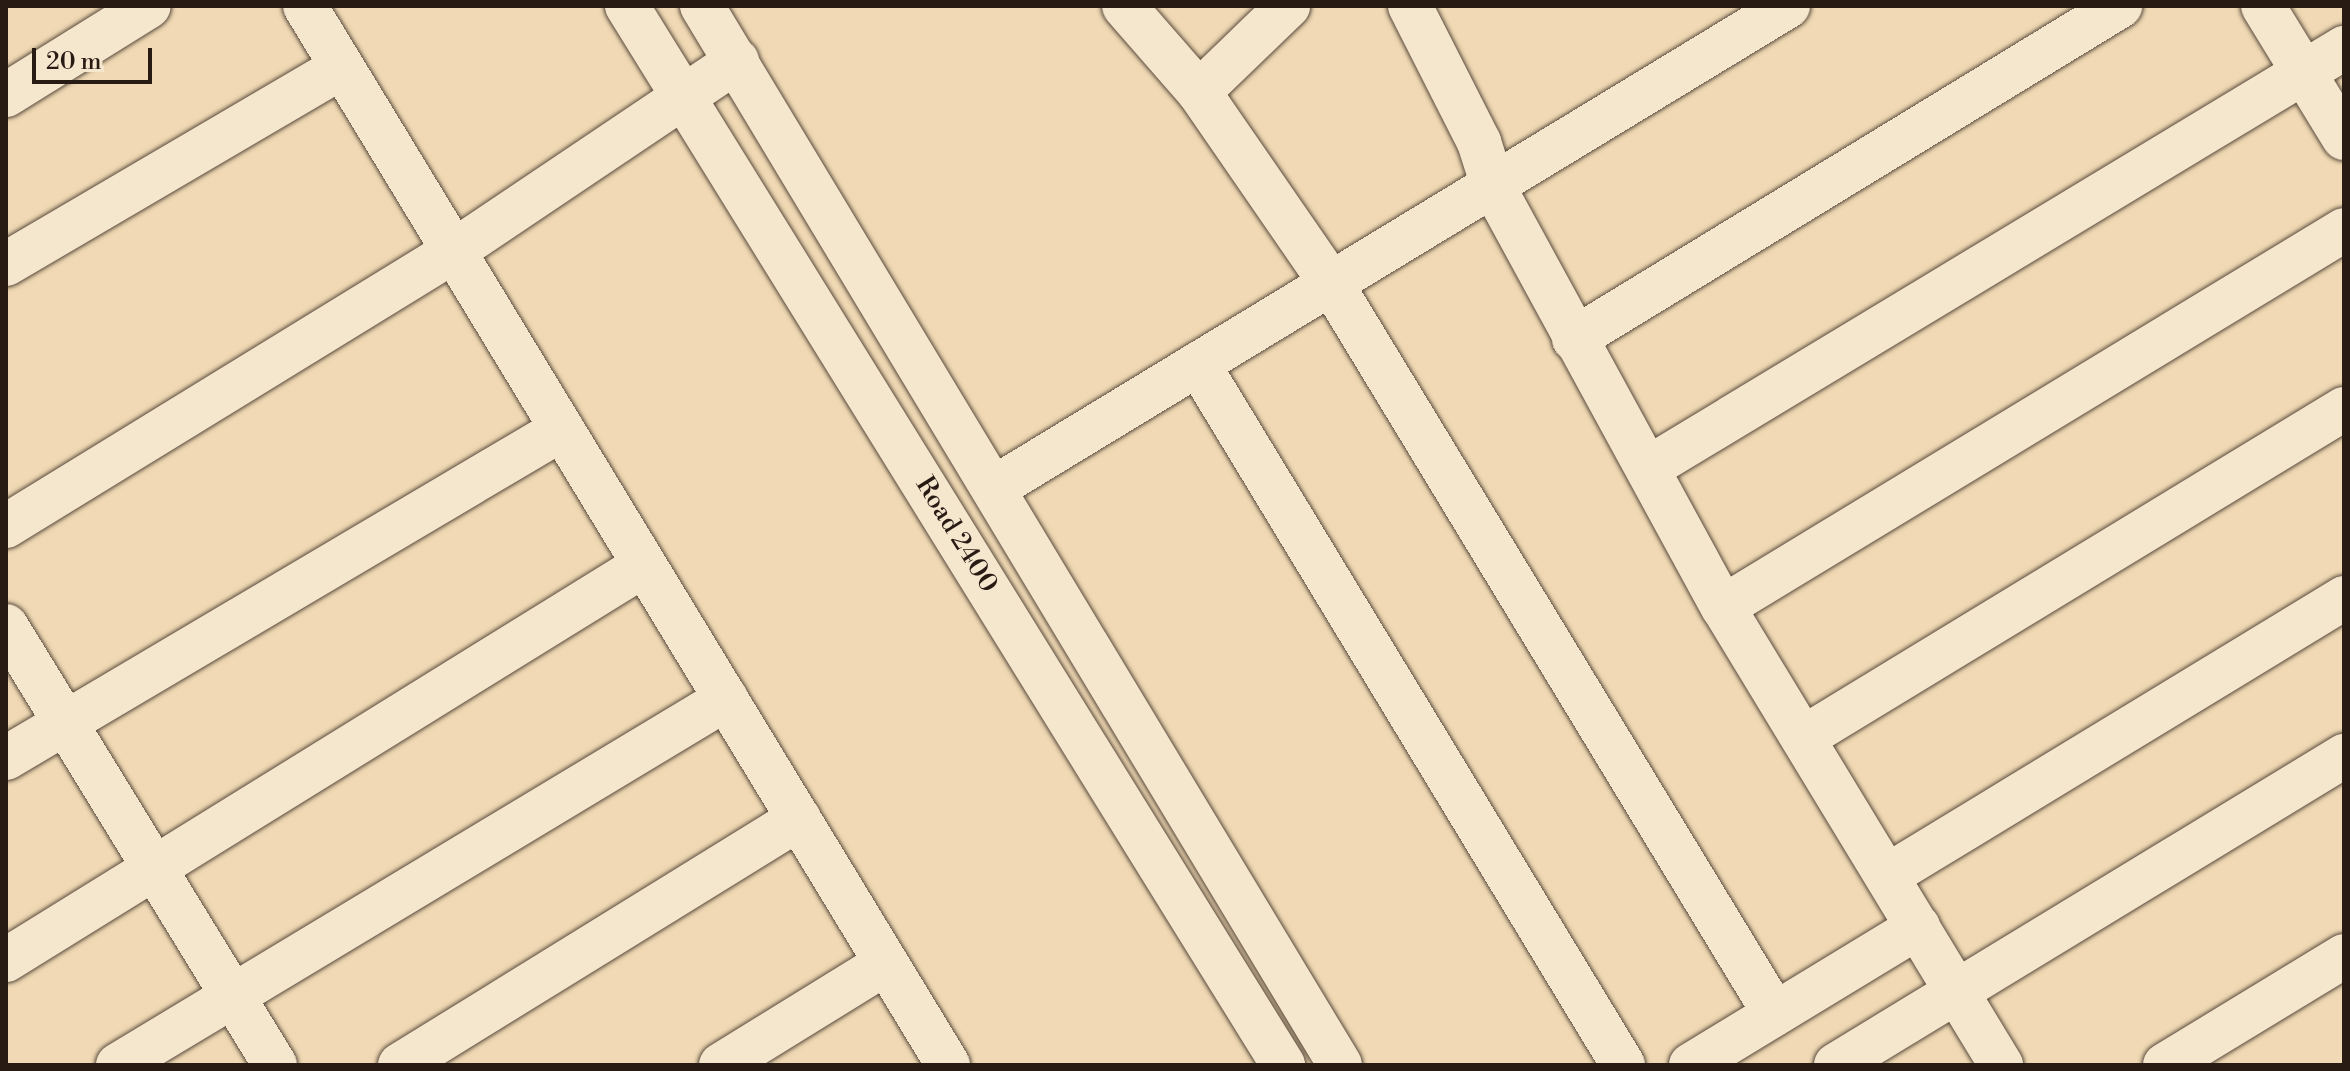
<!DOCTYPE html>
<html>
<head>
<meta charset="utf-8">
<style>
	body { margin:0 }
	#map { position:relative; width:2350px; height:1071px; overflow:hidden; background:#f0d9b4; font-family:"Libre Bodoni",serif }
	div>[style] { position:absolute }
	.roads { filter:drop-shadow(0 0 2px #594a3c) drop-shadow(0 0 2px #594a3c) }
	.street>* { height:44px; margin:-22px; padding:0 22px; transform-origin:22px; border-radius:22px; background:#f5e6ce }
	.secondary>* { height:44px; margin:-22px; padding:0 22px; transform-origin:22px; border-radius:22px; background:#f5e6ce }
	span { translate:-50% -50%; white-space:nowrap; text-align:center; line-height:1.15; -webkit-text-stroke:8px #f5e6ce; paint-order:stroke }
	.street-label { font-size:26px; color:#271b14 }
	.frame { position:absolute; inset:0; border:8px solid #271b14; pointer-events:none }
	.scale { position:absolute; left:32px; top:48px; width:120px; height:36px; box-sizing:border-box; border:4px solid #271b14; border-top:0; padding-left:10px; font-size:24px; line-height:28px; white-space:nowrap; color:#271b14; -webkit-text-stroke:6px #f5e6ce; paint-order:stroke }
</style>
</head>
<body>
<div id="map">
	<div class="roads">
		<div class="street">
			<div style="left:305px;top:6px;width:1239px;rotate:58.73deg"></div>
			<div style="left:1124px;top:6px;width:114px;rotate:48.9deg"></div>
			<div style="left:1199px;top:92px;width:232px;rotate:55.4deg"></div>
			<div style="left:1331px;top:283px;width:855px;rotate:58.73deg"></div>
			<div style="left:1410px;top:6px;width:153px;rotate:63.1deg"></div>
			<div style="left:1479px;top:142px;width:46px;rotate:72.3deg"></div>
			<div style="left:2263px;top:6px;width:155px;rotate:58.5deg"></div>
			<div style="left:1199px;top:92px;width:124px;rotate:-44deg"></div>
			<div style="left:6px;top:95px;width:168px;rotate:-31.9deg"></div>
			<div style="left:6px;top:264px;width:389px;rotate:-30.4deg"></div>
			<div style="left:1574px;top:339px;width:640px;rotate:-31.38deg"></div>
			<div style="left:1198px;top:364px;width:820px;rotate:58.77deg"></div>
			<div style="left:1650px;top:467px;width:811px;rotate:-31.12deg"></div>
			<div style="left:1723px;top:607px;width:726px;rotate:-31.26deg"></div>
			<div style="left:6px;top:626px;width:515px;rotate:58.5deg"></div>
			<div style="left:1803px;top:738px;width:633px;rotate:-31.31deg"></div>
			<div style="left:6px;top:758px;width:646px;rotate:-30.61deg"></div>
			<div style="left:1887px;top:876px;width:535px;rotate:-31.31deg"></div>
			<div style="left:6px;top:960px;width:750px;rotate:-31.76deg"></div>
			<div style="left:118px;top:1065px;width:710px;rotate:-31.05deg"></div>
			<div style="left:400px;top:1065px;width:469px;rotate:-31.7deg"></div>
			<div style="left:721px;top:1065px;width:194px;rotate:-31.7deg"></div>
			<div style="left:1691px;top:1065px;width:266px;rotate:-31.3deg"></div>
			<div style="left:1836px;top:1065px;width:595px;rotate:-31.31deg"></div>
			<div style="left:2165px;top:1065px;width:210px;rotate:-31.3deg"></div>
		</div>
		<div class="secondary">
			<div style="left:627px;top:6px;width:1246px;rotate:58.22deg"></div>
			<div style="left:702px;top:6px;width:1236px;rotate:58.93deg"></div>
			<div style="left:1493px;top:186px;width:480px;rotate:61.4deg"></div>
			<div style="left:1723px;top:607px;width:536px;rotate:58.74deg"></div>
			<div style="left:994px;top:488px;width:929px;rotate:-31.26deg"></div>
			<div style="left:6px;top:526px;width:526px;rotate:-31.54deg"></div>
			<div style="left:454px;top:251px;width:341px;rotate:-33.9deg"></div>
		</div>
	</div>
	<div class="street-label">
		<span style="left:956px;top:535px;rotate:58deg">Road 2400</span>
	</div>
	<div class="frame"></div>
	<div class="scale">20 m</div>
</div>
</body>
</html>
